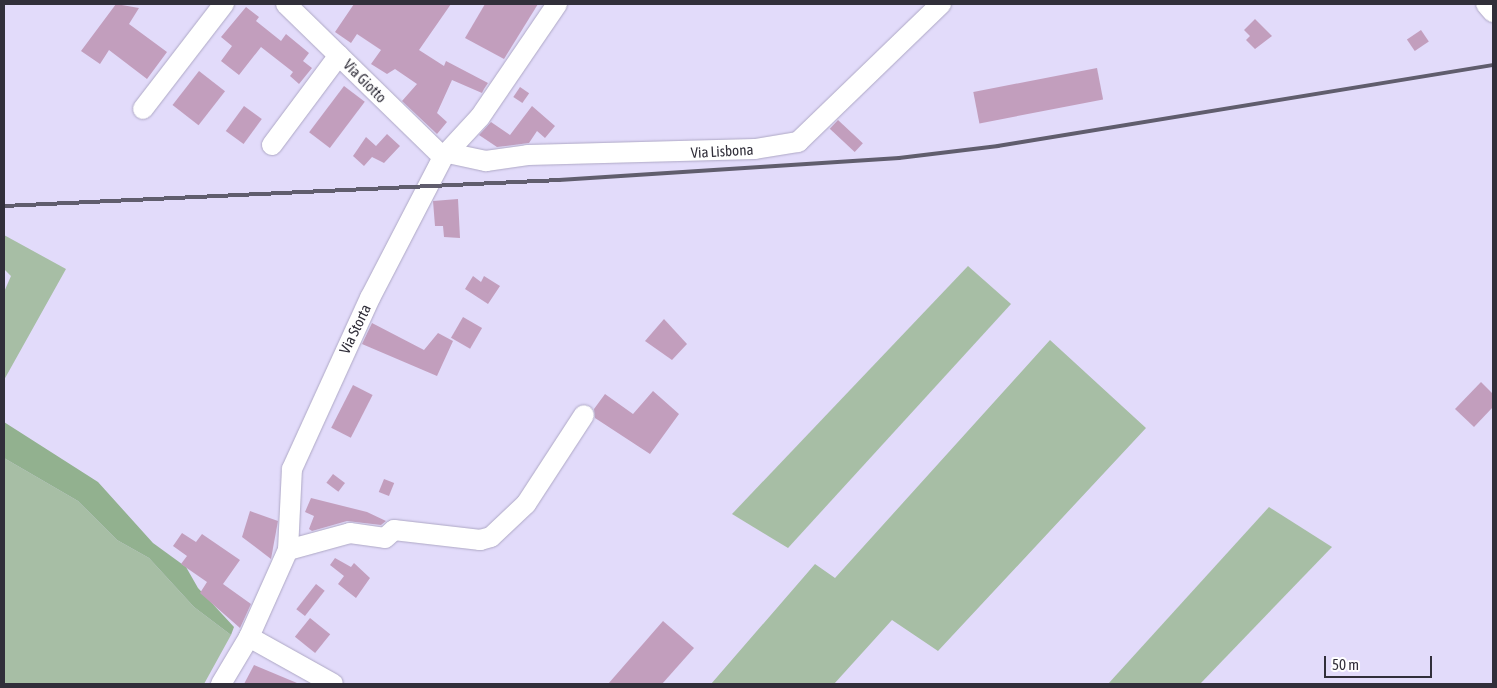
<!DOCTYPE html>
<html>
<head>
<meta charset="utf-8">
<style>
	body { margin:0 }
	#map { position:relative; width:1497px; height:688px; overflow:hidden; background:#e2dbfa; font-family:"Asap Condensed",sans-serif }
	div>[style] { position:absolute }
	.green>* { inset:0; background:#a7bea5 }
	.forest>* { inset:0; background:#92b18f }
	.building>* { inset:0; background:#c29ebd; transform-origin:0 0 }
	.roads { filter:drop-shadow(0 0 1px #aea8c5) drop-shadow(0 0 1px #aea8c5) }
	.minor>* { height:20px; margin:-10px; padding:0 10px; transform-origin:10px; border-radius:10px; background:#fff }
	.rail>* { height:4px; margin:-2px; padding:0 2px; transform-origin:2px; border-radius:2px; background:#605d6d }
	span { translate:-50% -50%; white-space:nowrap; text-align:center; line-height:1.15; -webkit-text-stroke:4px #fff; paint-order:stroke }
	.street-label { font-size:15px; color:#312f3a }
	.frame { position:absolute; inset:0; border:5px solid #312f3a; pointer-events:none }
	.scale { position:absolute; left:1324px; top:656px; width:108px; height:22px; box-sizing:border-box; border:2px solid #312f3a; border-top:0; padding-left:6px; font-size:15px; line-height:18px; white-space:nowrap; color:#312f3a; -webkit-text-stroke:4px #fff; paint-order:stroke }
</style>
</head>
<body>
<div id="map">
	<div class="green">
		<div style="clip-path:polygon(4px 235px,66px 269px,4px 380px,4px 292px,11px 276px,4px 269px)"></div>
		<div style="clip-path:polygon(968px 266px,1011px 304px,788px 548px,732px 514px)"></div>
		<div style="clip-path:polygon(1050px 340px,1146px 428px,938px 651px,892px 620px,834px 684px,711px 684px,815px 564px,835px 578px)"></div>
		<div style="clip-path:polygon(4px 458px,78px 501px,117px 540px,149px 558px,194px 607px,231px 635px,204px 684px,4px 684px)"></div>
		<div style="clip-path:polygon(1269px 507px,1332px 547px,1200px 684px,1108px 684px)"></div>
	</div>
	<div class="forest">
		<div style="clip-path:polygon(4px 422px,98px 482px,153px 543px,186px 567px,198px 588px,234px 627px,231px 635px,194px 607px,149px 558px,117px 540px,78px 501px,4px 458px)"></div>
	</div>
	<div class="building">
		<div style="clip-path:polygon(116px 4px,139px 8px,129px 24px,167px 52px,147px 79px,109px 50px,100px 64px,81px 51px)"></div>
		<div style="clip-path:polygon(354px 4px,451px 4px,419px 50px,444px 66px,446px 61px,488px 83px,484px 89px,482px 93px,452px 80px,437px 113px,447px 122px,437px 134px,402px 101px,417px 84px,395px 69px,387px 74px,371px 64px,381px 50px,357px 34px,351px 43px,335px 32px)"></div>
		<div style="clip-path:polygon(485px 4px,538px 4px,504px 59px,465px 38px)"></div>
		<div style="clip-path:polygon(246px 7px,259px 17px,256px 21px,281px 41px,286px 34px,309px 53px,303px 61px,312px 68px,299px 84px,290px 76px,293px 72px,261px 47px,239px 75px,221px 61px,232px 46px,221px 37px)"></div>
		<div style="clip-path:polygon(1255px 19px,1272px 36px,1255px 49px,1246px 40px,1250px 36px,1244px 30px)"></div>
		<div style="left:1421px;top:30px;width:14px;height:17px;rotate:56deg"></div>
		<div style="left:1097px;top:68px;width:32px;height:126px;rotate:79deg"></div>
		<div style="left:199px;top:71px;width:33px;height:43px;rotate:38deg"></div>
		<div style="left:344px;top:86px;width:26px;height:58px;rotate:37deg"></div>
		<div style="left:520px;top:87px;width:11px;height:12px;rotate:34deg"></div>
		<div style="left:244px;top:106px;width:22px;height:31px;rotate:36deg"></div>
		<div style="clip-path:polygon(532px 106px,555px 126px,545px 138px,537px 131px,529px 143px,497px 147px,479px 135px,491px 122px,510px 135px)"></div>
		<div style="left:838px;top:120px;width:34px;height:12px;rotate:43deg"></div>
		<div style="clip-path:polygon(387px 134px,400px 146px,384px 163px,372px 157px,364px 166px,353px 156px,366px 137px,376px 146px)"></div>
		<div style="clip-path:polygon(458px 199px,460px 238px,444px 237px,443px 226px,435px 226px,433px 201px)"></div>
		<div style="clip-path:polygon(473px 276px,481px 282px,484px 276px,500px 286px,488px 304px,465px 289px)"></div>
		<div style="left:463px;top:317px;width:22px;height:24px;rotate:30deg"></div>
		<div style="clip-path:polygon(664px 319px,687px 344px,672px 360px,645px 341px)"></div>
		<div style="clip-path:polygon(372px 323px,424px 350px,438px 333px,453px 341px,437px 376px,362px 344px)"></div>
		<div style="clip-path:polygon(1481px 382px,1493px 394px,1493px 407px,1474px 427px,1455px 409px)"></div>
		<div style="left:353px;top:385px;width:22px;height:48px;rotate:27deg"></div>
		<div style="clip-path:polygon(653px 391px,679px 414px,650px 454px,595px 418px,594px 409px,605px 394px,633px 414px)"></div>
		<div style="left:333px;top:474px;width:15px;height:11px;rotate:37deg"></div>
		<div style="left:384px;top:479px;width:11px;height:14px;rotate:22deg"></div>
		<div style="clip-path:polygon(311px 498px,367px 512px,386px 521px,381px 525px,347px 521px,312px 531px,309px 529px,314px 516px,305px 512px)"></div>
		<div style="clip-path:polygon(250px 511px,278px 521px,271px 559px,242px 537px)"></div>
		<div style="clip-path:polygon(182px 533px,196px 542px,202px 534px,240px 560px,223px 584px,251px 604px,240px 628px,200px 593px,207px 582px,181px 564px,187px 556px,173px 546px)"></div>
		<div style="clip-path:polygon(335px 558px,351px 567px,354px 563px,370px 578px,356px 598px,338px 584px,344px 576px,330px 565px)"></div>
		<div style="left:316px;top:584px;width:11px;height:32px;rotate:38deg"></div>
		<div style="left:310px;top:618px;width:26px;height:24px;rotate:39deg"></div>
		<div style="clip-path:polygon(663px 621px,694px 648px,662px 684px,608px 684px)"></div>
		<div style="clip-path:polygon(254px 665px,297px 683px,296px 684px,244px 684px)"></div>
	</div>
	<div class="roads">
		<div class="minor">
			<div style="left:286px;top:4px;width:219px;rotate:44.3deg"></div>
			<div style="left:1486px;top:4px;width:11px;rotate:49deg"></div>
			<div style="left:143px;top:109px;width:133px;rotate:-52.4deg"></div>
			<div style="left:272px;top:145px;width:112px;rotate:-53.3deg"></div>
			<div style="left:448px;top:153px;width:39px;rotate:12deg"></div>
			<div style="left:486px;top:161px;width:42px;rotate:-8.1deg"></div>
			<div style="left:528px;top:155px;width:227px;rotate:-1.5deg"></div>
			<div style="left:755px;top:149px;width:44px;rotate:-9.2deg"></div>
			<div style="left:798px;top:142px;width:199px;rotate:-44deg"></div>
			<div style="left:288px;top:550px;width:64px;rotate:-15.3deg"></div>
			<div style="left:350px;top:533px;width:35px;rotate:8deg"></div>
			<div style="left:385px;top:538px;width:12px;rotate:-42deg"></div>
			<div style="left:394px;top:530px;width:87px;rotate:6.6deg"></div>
			<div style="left:480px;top:540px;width:11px;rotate:-15deg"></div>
			<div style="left:491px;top:537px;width:48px;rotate:-43.3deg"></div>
			<div style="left:526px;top:504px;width:106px;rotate:-56.9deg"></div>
			<div style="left:249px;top:637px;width:96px;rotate:29.2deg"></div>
			<div style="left:221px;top:684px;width:55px;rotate:-59.2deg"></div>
			<div style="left:249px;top:637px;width:95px;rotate:-65.9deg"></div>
			<div style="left:288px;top:550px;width:81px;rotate:-87.2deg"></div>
			<div style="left:292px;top:469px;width:188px;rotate:-65.5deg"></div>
			<div style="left:370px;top:298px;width:159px;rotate:-62.6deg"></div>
			<div style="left:443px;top:157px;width:54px;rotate:-47.2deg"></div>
			<div style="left:480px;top:117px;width:137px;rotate:-55.7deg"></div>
		</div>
	</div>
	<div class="rail">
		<div style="left:4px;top:206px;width:556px;rotate:-2.68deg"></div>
		<div style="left:559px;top:180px;width:341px;rotate:-3.7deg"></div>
		<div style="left:899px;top:158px;width:100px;rotate:-6.9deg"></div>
		<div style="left:998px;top:146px;width:502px;rotate:-9.29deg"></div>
	</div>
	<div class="street-label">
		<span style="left:365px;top:81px;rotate:45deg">Via Giotto</span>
		<span style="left:722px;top:151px;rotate:-3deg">Via Lisbona</span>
		<span style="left:355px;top:329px;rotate:-64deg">Via Storta</span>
	</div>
	<div class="frame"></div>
	<div class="scale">50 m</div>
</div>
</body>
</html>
